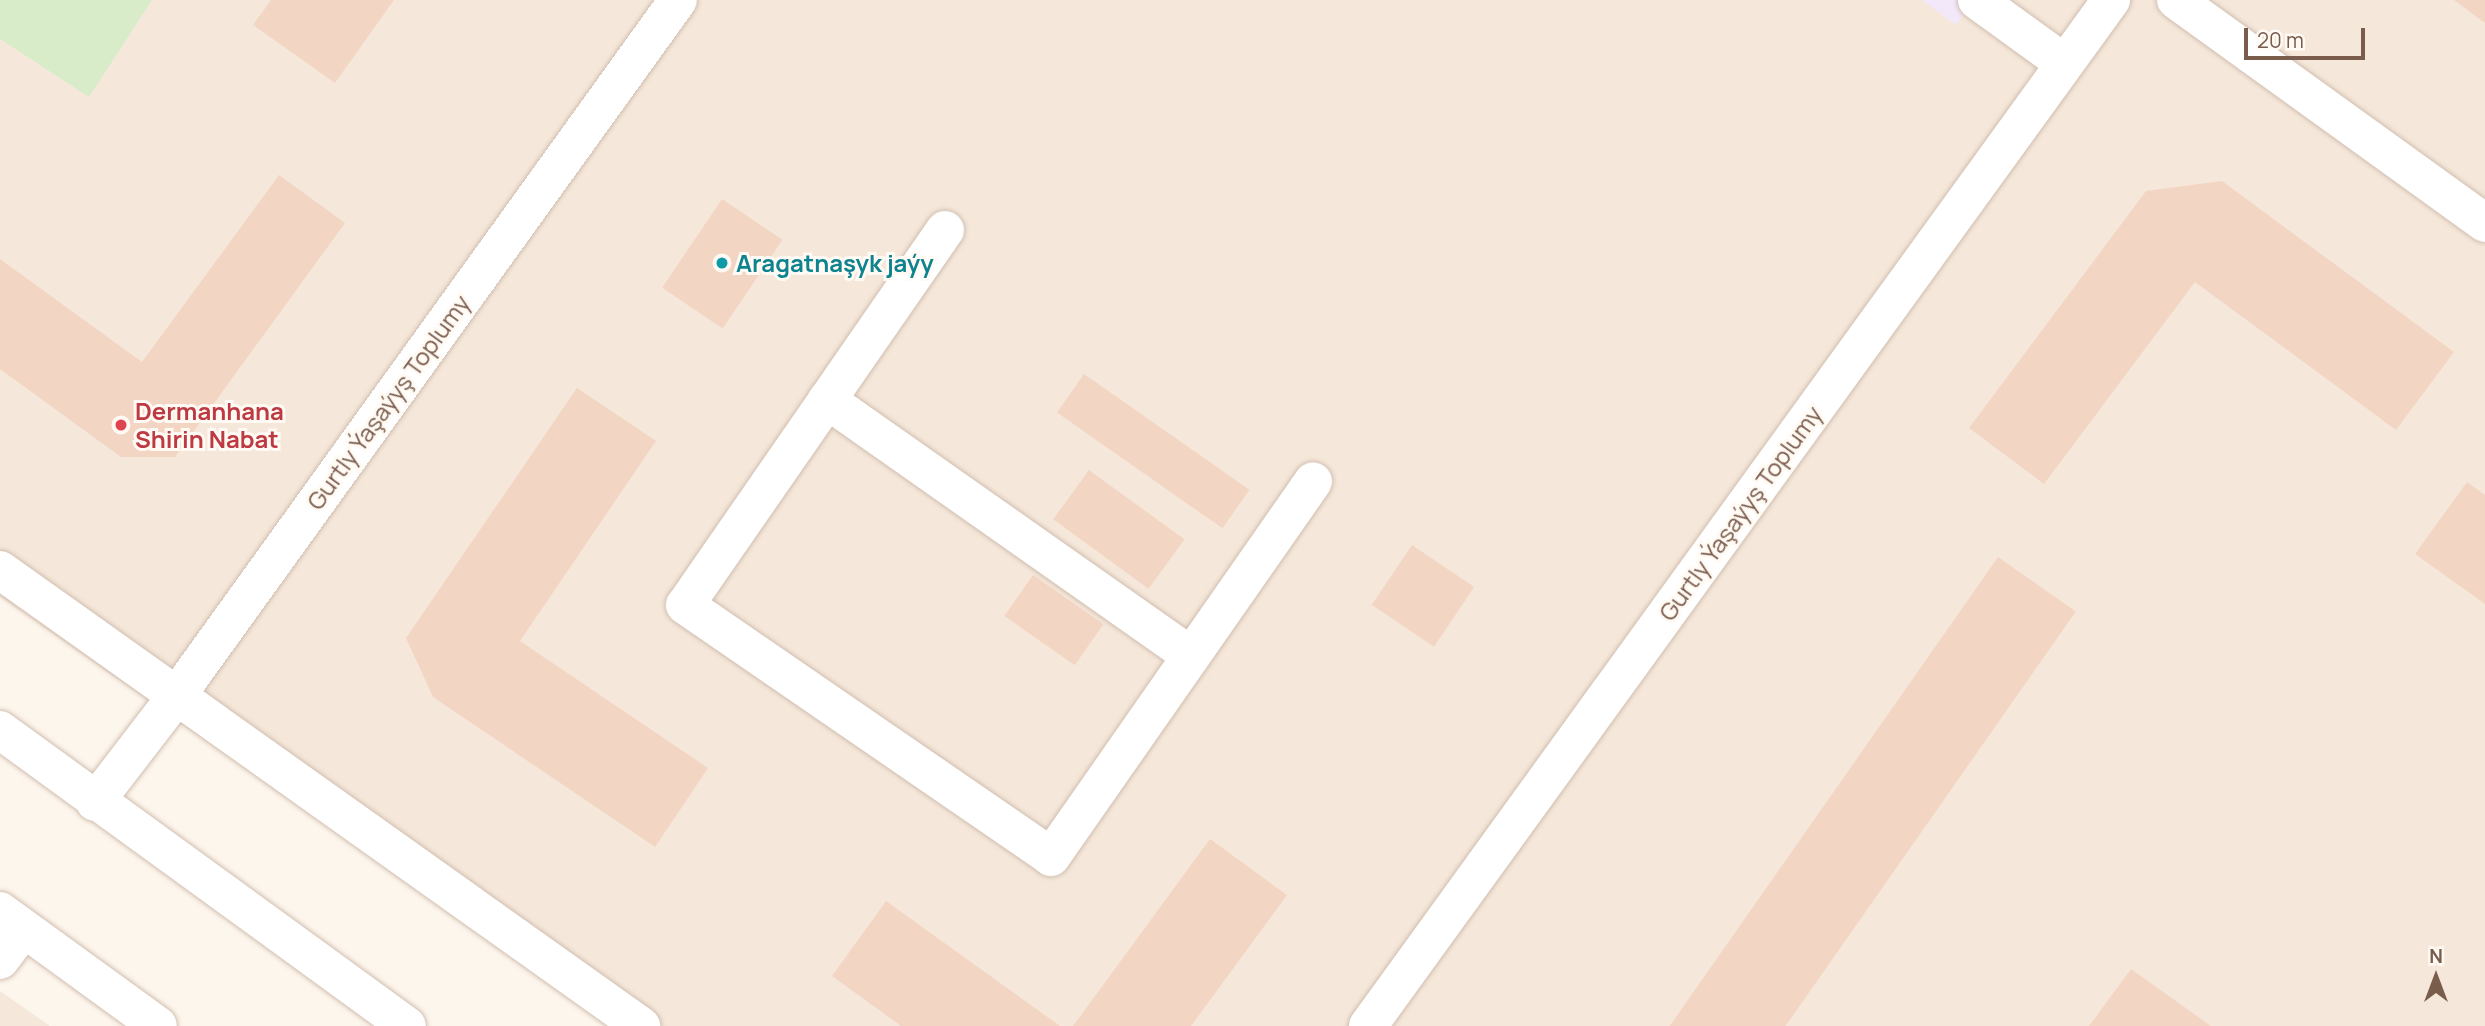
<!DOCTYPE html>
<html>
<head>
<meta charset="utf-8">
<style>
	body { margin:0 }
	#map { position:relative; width:2485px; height:1026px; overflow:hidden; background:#fdf6ec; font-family:Manrope,sans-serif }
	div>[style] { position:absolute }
	.residential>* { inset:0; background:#f5e8da }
	.education>* { inset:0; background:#f3e8fa }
	.green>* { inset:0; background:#d8ecc9 }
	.building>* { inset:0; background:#f3d5c3; transform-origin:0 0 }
	.roads { filter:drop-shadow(0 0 2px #d1beb0) drop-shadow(0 0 2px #d1beb0) }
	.minor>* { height:38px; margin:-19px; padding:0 19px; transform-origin:19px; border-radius:19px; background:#fff }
	.dots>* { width:19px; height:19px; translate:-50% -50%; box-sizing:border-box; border:4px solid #fffaf3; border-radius:50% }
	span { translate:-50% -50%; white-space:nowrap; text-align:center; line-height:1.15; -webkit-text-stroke:6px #fffaf3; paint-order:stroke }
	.culture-label { font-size:24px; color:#0d838f; font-weight:700 }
	.left { translate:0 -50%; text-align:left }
	.street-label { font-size:24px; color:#7a5c4d }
	.health-label { font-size:24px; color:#be3a42; font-weight:700 }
	.north { position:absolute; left:2401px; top:942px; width:70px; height:70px; -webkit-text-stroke:5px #fffaf3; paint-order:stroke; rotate:0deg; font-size:19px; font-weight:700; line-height:28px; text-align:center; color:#7a5c4d }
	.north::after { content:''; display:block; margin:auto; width:24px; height:32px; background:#7a5c4d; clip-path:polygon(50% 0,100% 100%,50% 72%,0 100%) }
	.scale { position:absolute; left:2244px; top:28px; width:121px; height:32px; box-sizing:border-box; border:4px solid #7a5c4d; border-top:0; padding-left:9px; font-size:21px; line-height:24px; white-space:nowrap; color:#7a5c4d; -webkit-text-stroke:5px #fffaf3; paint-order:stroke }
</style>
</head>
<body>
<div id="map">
	<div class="residential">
		<div style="clip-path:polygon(0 0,2485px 0,2485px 1026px,614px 1026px,0 597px)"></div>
		<div style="clip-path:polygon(0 991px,50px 1026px,0 1026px)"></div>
	</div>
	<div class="education">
		<div style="clip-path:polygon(1922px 0,1975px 0,1956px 25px)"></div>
	</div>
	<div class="green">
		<div style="clip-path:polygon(0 0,152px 0,89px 97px,0 39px)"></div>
	</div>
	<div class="building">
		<div style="clip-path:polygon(271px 0,394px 0,335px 83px,253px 25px)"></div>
		<div style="clip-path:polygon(2454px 0,2485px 0,2485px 23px)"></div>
		<div style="clip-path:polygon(279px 175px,345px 223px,175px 457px,121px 457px,0 369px,0 259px,142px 362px)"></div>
		<div style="clip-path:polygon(2222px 181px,2454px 352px,2396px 430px,2195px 282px,2044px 484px,1969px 428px,2146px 191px)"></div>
		<div style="left:722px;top:199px;width:73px;height:107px;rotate:34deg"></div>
		<div style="left:1084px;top:374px;width:202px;height:47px;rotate:35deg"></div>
		<div style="clip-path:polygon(577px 388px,656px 441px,520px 641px,708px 768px,655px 847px,433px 697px,406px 638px)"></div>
		<div style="left:1089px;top:470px;width:118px;height:61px;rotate:36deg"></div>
		<div style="clip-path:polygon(2467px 482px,2485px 495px,2485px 604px,2415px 554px)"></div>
		<div style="left:1412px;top:545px;width:75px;height:72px;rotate:34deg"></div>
		<div style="left:1998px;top:557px;width:95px;height:576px;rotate:35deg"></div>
		<div style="left:1033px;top:575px;width:86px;height:50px;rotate:35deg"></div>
		<div style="clip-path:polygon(1210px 839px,1287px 895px,1191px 1026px,1073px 1026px)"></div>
		<div style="clip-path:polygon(886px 901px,1060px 1026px,901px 1026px,832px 976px)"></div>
		<div style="clip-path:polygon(2131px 969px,2211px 1026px,2089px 1026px)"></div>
	</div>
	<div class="roads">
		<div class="minor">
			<div style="left:1977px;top:0;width:107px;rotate:35.9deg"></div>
			<div style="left:2176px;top:0;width:381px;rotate:35.8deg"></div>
			<div style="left:945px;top:230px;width:456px;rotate:124.7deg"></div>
			<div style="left:685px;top:605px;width:444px;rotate:34.5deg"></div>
			<div style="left:1051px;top:857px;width:458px;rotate:-55.1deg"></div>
			<div style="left:827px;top:400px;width:445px;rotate:35.1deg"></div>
			<div style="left:0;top:570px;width:787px;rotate:35.43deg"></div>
			<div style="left:0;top:730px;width:503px;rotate:36.03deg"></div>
			<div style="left:95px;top:802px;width:131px;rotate:-52.4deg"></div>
			<div style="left:175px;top:698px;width:860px;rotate:-54.22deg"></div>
			<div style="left:0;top:911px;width:195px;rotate:36deg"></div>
			<div style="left:0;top:960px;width:39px;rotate:-53deg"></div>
			<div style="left:1368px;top:1026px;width:1267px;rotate:-54.09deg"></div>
		</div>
	</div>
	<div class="dots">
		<div style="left:722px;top:263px;background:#0f9aa8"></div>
		<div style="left:121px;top:425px;background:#e0444e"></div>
	</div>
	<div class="culture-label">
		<span class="left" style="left:736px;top:263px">Aragatnaşyk jaýy</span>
	</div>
	<div class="street-label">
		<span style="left:388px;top:402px;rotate:-54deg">Gurtly Ýaşaýyş Toplumy</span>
		<span style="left:1740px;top:513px;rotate:-54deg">Gurtly Ýaşaýyş Toplumy</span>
	</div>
	<div class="health-label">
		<span class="left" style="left:135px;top:425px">Dermanhana<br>Shirin Nabat</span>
	</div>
	<div class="north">N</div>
	<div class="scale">20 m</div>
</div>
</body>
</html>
